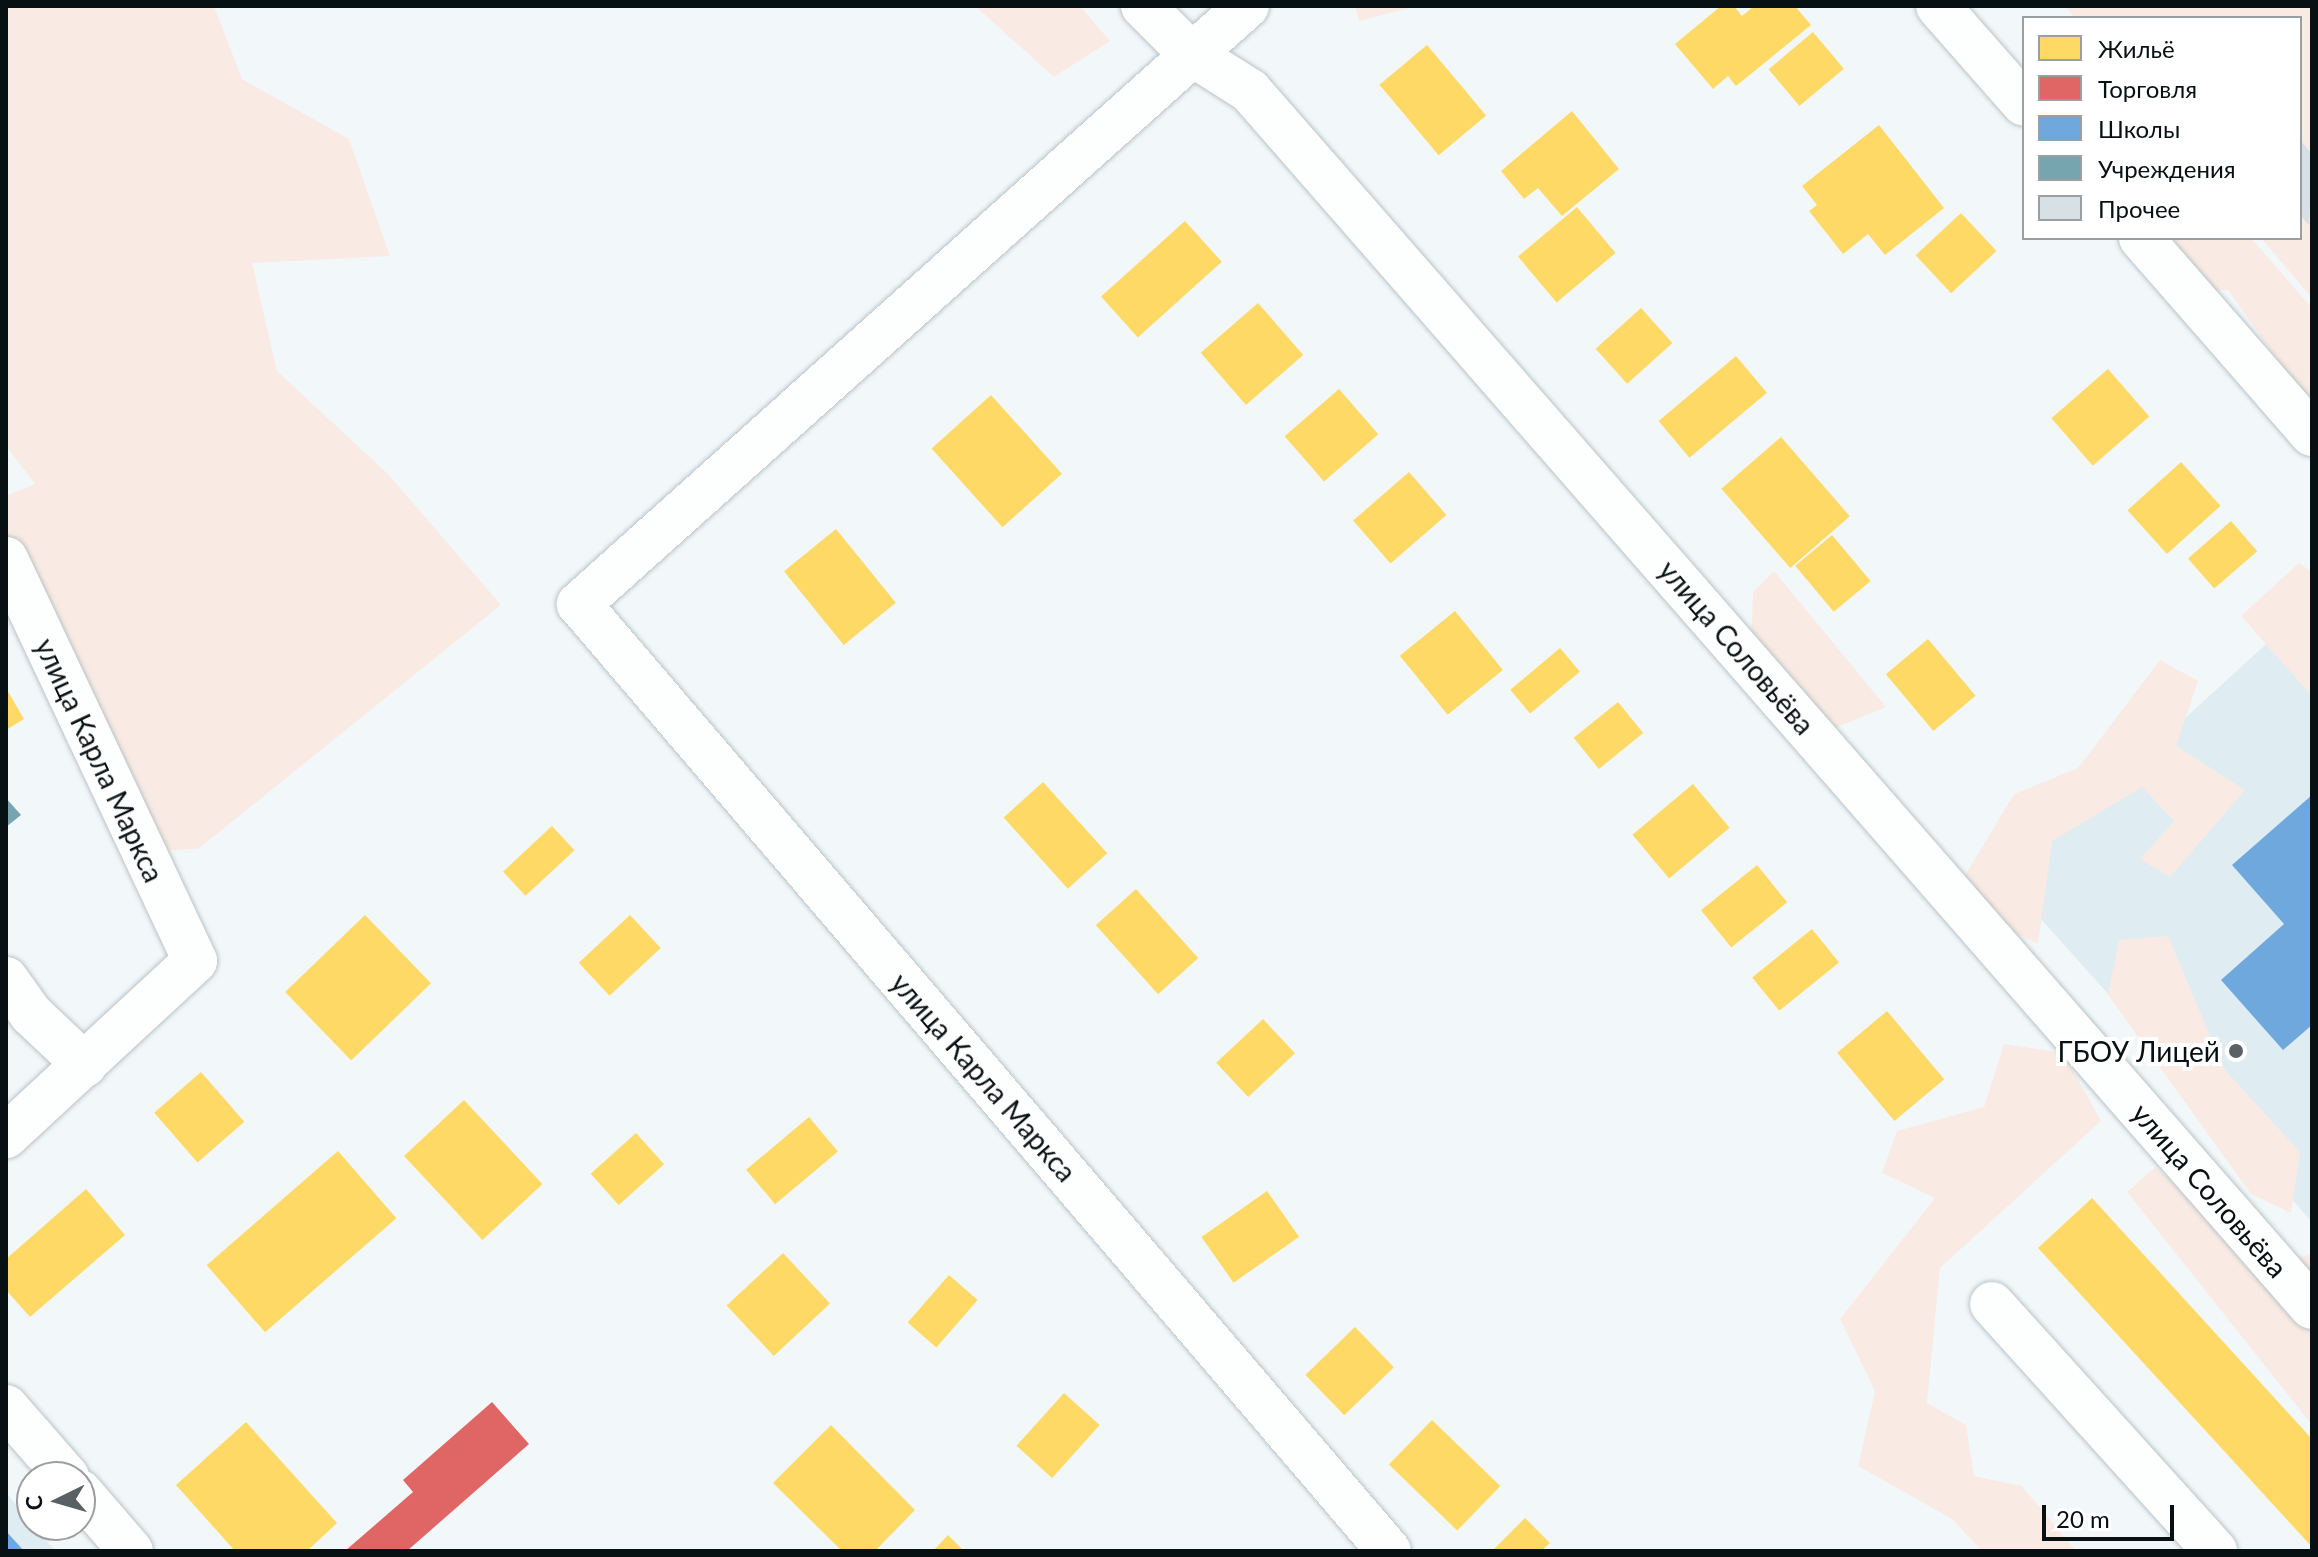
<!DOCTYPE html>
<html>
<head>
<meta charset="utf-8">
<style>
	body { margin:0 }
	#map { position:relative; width:2318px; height:1557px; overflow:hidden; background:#f2f8fa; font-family:Lato,sans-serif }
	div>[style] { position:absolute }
	.built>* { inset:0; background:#dfedf3 }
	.green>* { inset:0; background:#f9ebe4 }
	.homes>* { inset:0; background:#ffd966; transform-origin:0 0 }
	.shops>* { inset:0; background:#e06666 }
	.schools>* { inset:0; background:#6fa8dc }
	.public>* { inset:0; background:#76a5af }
	.building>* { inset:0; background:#d7e0e4 }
	.roads { filter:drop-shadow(0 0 2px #bbc3c6) drop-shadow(0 0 2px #bbc3c6) }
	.minor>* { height:44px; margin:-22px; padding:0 22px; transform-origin:22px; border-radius:22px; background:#fdfefe }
	.major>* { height:44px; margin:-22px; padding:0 22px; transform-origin:22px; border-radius:22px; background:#fdfefe }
	.dots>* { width:22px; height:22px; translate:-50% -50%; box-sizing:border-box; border:4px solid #fff; border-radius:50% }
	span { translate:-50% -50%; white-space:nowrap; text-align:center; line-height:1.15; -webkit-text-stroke:8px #fff; paint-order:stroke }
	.street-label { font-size:28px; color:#071013 }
	.poi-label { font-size:28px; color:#071013 }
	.right { translate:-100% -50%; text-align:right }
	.frame { position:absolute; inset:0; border:8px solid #071013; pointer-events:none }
	.legend { position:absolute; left:2022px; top:16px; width:280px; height:224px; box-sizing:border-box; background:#fff; border:2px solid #9c9fa1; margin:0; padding:10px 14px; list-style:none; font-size:24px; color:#071013 }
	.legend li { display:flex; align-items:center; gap:16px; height:40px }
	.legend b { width:40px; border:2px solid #9c9fa1 }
	.north { position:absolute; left:16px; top:1461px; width:80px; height:80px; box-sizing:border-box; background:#fff; border:2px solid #9c9fa1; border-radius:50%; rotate:265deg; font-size:22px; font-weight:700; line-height:32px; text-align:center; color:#071013 }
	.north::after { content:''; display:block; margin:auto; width:28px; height:36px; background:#596164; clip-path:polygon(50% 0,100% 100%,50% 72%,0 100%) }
	.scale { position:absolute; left:2042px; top:1505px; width:132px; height:36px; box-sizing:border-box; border:4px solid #071013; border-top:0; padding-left:10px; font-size:24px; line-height:28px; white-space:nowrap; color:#071013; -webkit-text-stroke:6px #fff; paint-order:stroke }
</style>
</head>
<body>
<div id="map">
	<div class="built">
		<div style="clip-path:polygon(2312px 602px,2312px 1222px,2007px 881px)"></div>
		<div style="clip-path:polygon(6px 1492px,32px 1525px,56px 1551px,6px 1551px)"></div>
	</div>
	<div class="green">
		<div style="clip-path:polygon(6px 6px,214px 6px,242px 79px,349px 139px,390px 256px,252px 263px,277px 371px,388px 474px,501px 605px,198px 849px,151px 851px,6px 557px,6px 496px,35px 484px,6px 446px)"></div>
		<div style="clip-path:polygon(975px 6px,1080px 6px,1110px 41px,1054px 77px)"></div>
		<div style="clip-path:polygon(1355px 6px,1418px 6px,1359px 21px)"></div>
		<div style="clip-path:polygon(2065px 6px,2312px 6px,2312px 298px,2261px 238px,2300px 238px,2300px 18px,2075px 18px)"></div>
		<div style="clip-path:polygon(2164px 238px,2251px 238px,2312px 308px,2312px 409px,2228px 290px,2172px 292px)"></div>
		<div style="clip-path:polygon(2299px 563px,2312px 572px,2312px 696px,2241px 616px)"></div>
		<div style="clip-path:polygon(1774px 571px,1886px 707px,1837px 727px,1751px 645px,1753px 592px)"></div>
		<div style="clip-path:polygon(2160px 660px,2198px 681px,2176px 746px,2245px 790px,2170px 877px,2140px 859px,2174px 821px,2142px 787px,2052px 841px,2038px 944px,1949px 902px,2014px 794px,2078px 768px)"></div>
		<div style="clip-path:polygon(2168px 936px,2224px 1069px,2300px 1152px,2291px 1213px,2251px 1194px,2108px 995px,2119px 940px)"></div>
		<div style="clip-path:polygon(2004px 1044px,2063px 1053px,2101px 1121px,1940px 1268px,1927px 1403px,1966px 1425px,1974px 1476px,2022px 1486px,2076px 1551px,1982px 1551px,1952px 1519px,1858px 1466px,1875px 1391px,1840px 1319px,1935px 1198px,1882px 1173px,1897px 1131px,1984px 1107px)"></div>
		<div style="clip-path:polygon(2155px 1167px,2267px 1269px,2312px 1253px,2312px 1425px,2127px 1192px)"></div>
	</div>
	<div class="homes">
		<div style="clip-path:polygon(1721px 6px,1734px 6px,1742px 16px,1754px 6px,1795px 6px,1811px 25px,1736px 86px,1728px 76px,1713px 89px,1675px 44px)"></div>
		<div style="left:1813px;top:32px;width:48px;height:58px;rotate:50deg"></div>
		<div style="left:1427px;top:45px;width:92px;height:62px;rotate:50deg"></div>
		<div style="clip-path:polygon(1572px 111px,1619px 169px,1562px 216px,1538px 188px,1524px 199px,1501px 171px)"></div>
		<div style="clip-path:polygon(1879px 125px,1944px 208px,1885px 255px,1868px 234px,1843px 254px,1809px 211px,1817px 205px,1802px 186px)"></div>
		<div style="left:1577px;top:207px;width:60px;height:77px;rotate:50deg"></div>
		<div style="left:1961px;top:213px;width:52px;height:62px;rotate:47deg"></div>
		<div style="left:1185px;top:221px;width:55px;height:113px;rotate:48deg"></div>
		<div style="left:1258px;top:303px;width:69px;height:76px;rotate:49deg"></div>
		<div style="left:1641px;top:308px;width:47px;height:61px;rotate:48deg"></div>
		<div style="left:1736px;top:356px;width:48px;height:101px;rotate:50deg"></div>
		<div style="left:2108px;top:369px;width:63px;height:75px;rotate:49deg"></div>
		<div style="left:1339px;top:389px;width:60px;height:72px;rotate:49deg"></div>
		<div style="left:991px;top:395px;width:106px;height:80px;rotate:48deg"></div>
		<div style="left:1781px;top:437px;width:105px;height:79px;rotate:49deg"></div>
		<div style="left:2181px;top:462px;width:59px;height:72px;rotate:48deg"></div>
		<div style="left:1409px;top:472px;width:57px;height:74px;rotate:49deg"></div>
		<div style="left:2231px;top:521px;width:40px;height:57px;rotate:49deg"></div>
		<div style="left:836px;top:529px;width:95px;height:67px;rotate:51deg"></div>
		<div style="left:1832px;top:535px;width:60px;height:48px;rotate:50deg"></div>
		<div style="left:1455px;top:611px;width:76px;height:71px;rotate:51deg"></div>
		<div style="left:1928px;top:639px;width:74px;height:55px;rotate:50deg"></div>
		<div style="left:1560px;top:648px;width:31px;height:65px;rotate:50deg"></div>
		<div style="clip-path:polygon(6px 688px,24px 719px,6px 730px)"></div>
		<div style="left:1618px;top:702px;width:40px;height:57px;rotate:51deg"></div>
		<div style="left:1043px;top:782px;width:96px;height:53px;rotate:48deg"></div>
		<div style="left:1693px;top:784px;width:57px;height:79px;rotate:50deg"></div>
		<div style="left:552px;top:826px;width:33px;height:67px;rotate:47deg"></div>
		<div style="left:1757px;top:865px;width:48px;height:72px;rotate:51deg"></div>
		<div style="left:1136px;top:889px;width:93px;height:54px;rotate:48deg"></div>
		<div style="left:365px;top:915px;width:95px;height:111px;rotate:46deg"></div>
		<div style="left:630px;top:915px;width:45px;height:70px;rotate:47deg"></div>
		<div style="left:1812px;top:929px;width:43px;height:77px;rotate:51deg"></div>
		<div style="left:1887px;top:1011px;width:89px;height:65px;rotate:50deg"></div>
		<div style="left:1263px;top:1019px;width:47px;height:64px;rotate:47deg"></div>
		<div style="left:201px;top:1072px;width:66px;height:62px;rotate:49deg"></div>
		<div style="left:464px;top:1100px;width:115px;height:82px;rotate:47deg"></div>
		<div style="left:809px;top:1117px;width:45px;height:82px;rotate:50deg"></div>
		<div style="left:636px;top:1133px;width:42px;height:61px;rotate:48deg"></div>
		<div style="left:338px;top:1151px;width:89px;height:174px;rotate:49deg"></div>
		<div style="clip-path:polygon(86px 1189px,125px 1235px,30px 1317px,6px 1290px,6px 1259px)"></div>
		<div style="left:1267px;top:1191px;width:56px;height:80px;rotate:55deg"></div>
		<div style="clip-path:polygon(2092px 1198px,2312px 1439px,2312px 1547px,2038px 1248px)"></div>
		<div style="left:783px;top:1253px;width:69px;height:77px;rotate:47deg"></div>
		<div style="left:949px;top:1275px;width:38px;height:63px;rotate:41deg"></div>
		<div style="left:1355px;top:1327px;width:56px;height:69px;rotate:46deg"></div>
		<div style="left:1064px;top:1393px;width:48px;height:71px;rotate:42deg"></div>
		<div style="left:1432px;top:1420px;width:95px;height:62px;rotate:44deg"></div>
		<div style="clip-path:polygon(246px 1422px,337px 1523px,307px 1551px,235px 1551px,176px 1485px)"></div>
		<div style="clip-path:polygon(831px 1425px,915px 1510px,875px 1551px,842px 1551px,773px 1483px)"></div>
		<div style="clip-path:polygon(1525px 1518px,1550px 1543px,1541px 1551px,1492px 1551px)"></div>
		<div style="clip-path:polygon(948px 1535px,964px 1551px,933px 1551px)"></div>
	</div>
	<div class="shops">
		<div style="clip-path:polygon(492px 1402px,529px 1444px,407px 1551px,345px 1551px,413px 1492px,403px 1480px)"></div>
	</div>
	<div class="schools">
		<div style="clip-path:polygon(2312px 795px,2312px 1025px,2283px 1050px,2221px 980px,2284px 924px,2232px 865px)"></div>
		<div style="clip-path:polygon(6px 1531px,24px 1551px,6px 1551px)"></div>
	</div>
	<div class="public">
		<div style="clip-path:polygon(6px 798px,21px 815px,6px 827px)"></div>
	</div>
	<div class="building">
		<div style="clip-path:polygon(2300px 140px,2312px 154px,2309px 225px,2300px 215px)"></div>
	</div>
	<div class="roads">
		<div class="minor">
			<div style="left:1143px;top:6px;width:66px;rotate:45deg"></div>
			<div style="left:1190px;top:53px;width:71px;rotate:32.3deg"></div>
			<div style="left:1250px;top:91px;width:1614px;rotate:48.87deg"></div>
			<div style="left:1247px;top:6px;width:897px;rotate:138.16deg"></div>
			<div style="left:579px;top:604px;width:1246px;rotate:49.46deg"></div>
			<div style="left:1938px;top:6px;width:130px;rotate:48.7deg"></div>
			<div style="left:2141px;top:238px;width:260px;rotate:48.9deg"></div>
			<div style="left:6px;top:559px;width:444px;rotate:64.8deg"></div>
			<div style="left:195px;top:961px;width:258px;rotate:137.2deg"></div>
			<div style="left:6px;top:979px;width:43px;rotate:54.5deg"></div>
			<div style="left:31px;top:1014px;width:74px;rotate:43.4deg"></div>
			<div style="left:1992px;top:1304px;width:333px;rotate:47.9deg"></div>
		</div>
		<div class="major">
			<div style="left:6px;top:1407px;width:93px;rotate:48.9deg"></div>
			<div style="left:80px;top:1492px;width:78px;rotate:49.2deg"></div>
		</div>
	</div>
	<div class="dots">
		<div style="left:2236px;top:1051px;background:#596164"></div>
	</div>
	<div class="street-label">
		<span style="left:1737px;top:647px;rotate:49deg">улица Соловьёва</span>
		<span style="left:100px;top:760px;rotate:65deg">улица Карла Маркса</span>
		<span style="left:984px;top:1077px;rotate:49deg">улица Карла Маркса</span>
		<span style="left:2210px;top:1190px;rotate:49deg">улица Соловьёва</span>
	</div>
	<div class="poi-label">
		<span class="right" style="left:2220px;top:1051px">ГБОУ Лицей</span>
	</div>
	<div class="frame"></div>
	<ul class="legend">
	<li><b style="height:22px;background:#ffd966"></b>Жильё</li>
	<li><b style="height:22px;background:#e06666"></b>Торговля</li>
	<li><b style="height:22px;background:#6fa8dc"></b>Школы</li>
	<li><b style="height:22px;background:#76a5af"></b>Учреждения</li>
	<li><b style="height:22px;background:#d7e0e4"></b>Прочее</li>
	</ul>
	<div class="north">С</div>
	<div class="scale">20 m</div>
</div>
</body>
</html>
